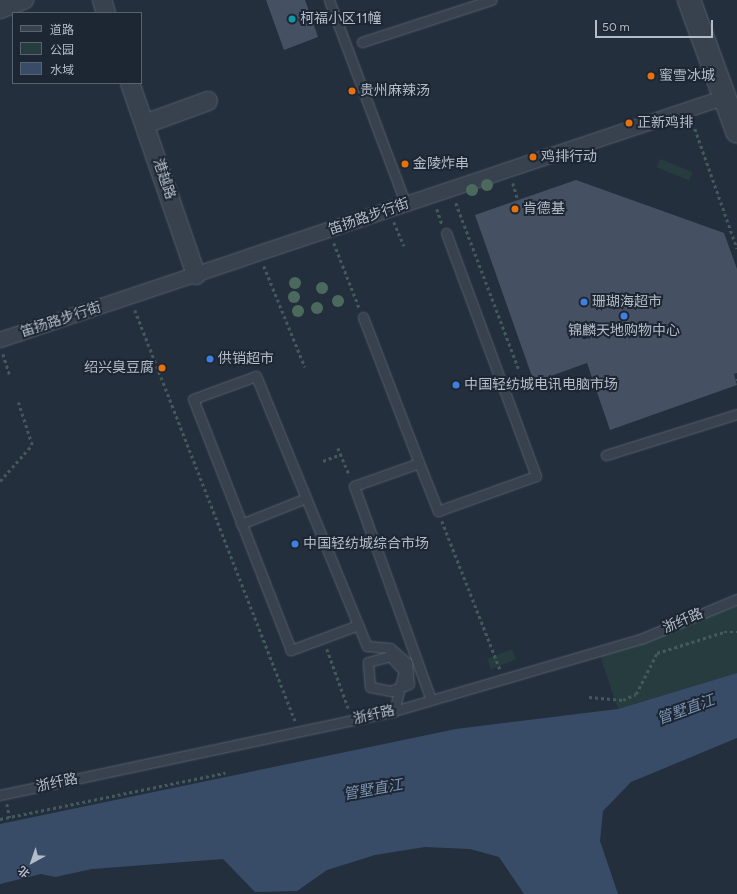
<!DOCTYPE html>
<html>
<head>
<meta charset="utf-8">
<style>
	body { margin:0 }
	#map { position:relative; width:737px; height:894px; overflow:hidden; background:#242f3e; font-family:Figtree,"Noto Sans SC",sans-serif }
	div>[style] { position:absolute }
	.green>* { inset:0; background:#263c3f; transform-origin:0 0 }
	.water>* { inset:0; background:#394c67 }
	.building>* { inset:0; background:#455162 }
	.path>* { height:2.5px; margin-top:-1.25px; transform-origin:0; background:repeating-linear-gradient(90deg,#44595c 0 3px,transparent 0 6px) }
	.roads { filter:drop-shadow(0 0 1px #565f6c) drop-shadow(0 0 1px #565f6c) }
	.service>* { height:9px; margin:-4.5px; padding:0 4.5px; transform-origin:4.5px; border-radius:4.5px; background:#38414e }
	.pedestrian>* { height:14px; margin:-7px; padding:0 7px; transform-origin:7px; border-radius:7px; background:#38414e }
	.minor>* { height:18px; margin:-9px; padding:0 9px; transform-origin:9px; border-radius:9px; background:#38414e }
	.tertiary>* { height:22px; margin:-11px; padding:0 11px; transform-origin:11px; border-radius:11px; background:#38414e }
	.trees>* { width:12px; height:12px; margin:-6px; border-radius:50%; background:#4b6a5d }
	.dots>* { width:11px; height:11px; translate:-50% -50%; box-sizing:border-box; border:2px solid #1d2633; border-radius:50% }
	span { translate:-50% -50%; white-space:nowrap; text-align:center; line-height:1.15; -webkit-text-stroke:4px #1d2633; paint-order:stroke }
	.poi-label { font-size:14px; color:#b4bcc9 }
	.left { translate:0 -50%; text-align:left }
	.right { translate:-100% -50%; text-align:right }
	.street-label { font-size:14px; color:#b4bcc9 }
	.water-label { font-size:15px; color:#7c92b1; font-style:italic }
	.legend { position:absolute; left:12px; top:12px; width:130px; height:72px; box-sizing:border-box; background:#1d2633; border:1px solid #59626f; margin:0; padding:5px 7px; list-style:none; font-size:12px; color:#b4bcc9 }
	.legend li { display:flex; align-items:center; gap:8px; height:20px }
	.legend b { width:20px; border:1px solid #59626f }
	.north { position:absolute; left:12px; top:842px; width:40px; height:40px; -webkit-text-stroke:3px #1d2633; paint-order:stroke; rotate:220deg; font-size:11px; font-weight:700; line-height:16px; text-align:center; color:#b4bcc9 }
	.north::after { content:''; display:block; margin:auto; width:14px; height:18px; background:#b4bcc9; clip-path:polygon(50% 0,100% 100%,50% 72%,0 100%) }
	.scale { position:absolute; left:595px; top:20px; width:118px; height:18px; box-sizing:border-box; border:2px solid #b4bcc9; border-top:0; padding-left:5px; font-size:12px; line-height:14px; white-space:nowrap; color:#b4bcc9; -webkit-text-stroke:3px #1d2633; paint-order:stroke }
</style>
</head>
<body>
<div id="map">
	<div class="green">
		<div style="left:660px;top:159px;width:35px;height:9px;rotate:22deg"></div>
		<div style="clip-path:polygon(737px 606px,737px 673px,618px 709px,600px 655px)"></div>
		<div style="left:512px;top:649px;width:11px;height:27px;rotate:68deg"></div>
	</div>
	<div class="water">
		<div style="clip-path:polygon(737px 673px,737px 738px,631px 782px,603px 811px,600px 841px,618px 894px,524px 894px,499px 857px,470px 849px,425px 847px,375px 855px,327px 870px,297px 891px,255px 892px,223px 859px,92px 869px,55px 877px,41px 874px,0 884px,0 824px,456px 729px,618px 709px)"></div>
	</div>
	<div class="building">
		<div style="clip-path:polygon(266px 0,305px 0,318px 37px,284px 50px)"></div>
		<div style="clip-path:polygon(576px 180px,724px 233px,737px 269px,737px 373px,734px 374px,737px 385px,610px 430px,587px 363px,534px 382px,475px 215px)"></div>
	</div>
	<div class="path">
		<div style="left:693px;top:123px;width:133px;rotate:70.6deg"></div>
		<div style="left:513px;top:183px;width:18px;rotate:74deg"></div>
		<div style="left:456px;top:203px;width:178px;rotate:69.3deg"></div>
		<div style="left:437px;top:209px;width:16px;rotate:72deg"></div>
		<div style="left:394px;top:222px;width:26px;rotate:67deg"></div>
		<div style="left:334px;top:243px;width:69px;rotate:68.7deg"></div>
		<div style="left:264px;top:266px;width:109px;rotate:67.9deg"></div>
		<div style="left:135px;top:310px;width:441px;rotate:68.7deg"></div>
		<div style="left:3px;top:354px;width:23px;rotate:72deg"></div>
		<div style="left:736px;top:380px;width:1px"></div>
		<div style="left:338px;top:448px;width:30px;rotate:67deg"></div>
		<div style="left:323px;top:461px;width:19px;rotate:-21deg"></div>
		<div style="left:0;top:481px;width:48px;rotate:-48.4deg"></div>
		<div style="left:32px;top:445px;width:45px;rotate:-108deg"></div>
		<div style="left:442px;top:521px;width:159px;rotate:68.6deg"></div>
		<div style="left:327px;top:649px;width:65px;rotate:70.2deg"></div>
		<div style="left:589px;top:697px;width:34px;rotate:5deg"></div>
		<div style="left:623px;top:700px;width:14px;rotate:-25deg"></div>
		<div style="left:636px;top:694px;width:46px;rotate:-62.9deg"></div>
		<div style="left:657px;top:653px;width:70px;rotate:-17.4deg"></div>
		<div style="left:724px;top:632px;width:13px"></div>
		<div style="left:7px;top:804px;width:14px;rotate:78deg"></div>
		<div style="left:0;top:819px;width:230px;rotate:-11.6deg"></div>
	</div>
	<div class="roads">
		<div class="service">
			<div style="left:329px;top:0;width:219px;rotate:69.4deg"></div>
			<div style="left:362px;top:42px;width:136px;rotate:-18deg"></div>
			<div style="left:363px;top:317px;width:156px;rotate:69deg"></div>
			<div style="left:419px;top:463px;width:69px;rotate:160.5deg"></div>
			<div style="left:354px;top:486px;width:227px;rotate:70.2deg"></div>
			<div style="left:606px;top:455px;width:137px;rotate:-17.4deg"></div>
			<div style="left:419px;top:463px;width:52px;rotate:68.4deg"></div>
			<div style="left:438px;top:511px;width:104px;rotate:-19.7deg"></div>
			<div style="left:536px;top:476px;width:259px;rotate:-110.3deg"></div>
			<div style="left:241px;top:524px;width:70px;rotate:-21.8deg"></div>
			<div style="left:358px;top:625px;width:72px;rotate:159.5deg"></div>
			<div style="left:291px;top:650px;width:269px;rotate:-111.3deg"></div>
			<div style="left:193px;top:399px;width:67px;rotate:-20.1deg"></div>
			<div style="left:256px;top:376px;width:292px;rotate:67.7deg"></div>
			<div style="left:367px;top:646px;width:23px;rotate:5deg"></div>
			<div style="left:390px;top:648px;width:23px;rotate:41deg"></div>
			<div style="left:407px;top:663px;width:21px;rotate:85deg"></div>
			<div style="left:409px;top:684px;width:19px;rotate:159deg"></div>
			<div style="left:391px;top:691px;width:21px;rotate:-169deg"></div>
			<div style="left:370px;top:687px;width:25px;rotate:-95deg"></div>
			<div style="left:368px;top:662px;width:23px;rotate:-15deg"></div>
			<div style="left:390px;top:656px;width:21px;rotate:47deg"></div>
			<div style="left:404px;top:671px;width:41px;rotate:104deg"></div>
			<div style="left:0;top:795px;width:403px;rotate:-12deg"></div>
			<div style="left:394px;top:711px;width:259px;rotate:-16.3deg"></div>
			<div style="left:643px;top:638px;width:102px;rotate:-22.5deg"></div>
		</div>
		<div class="pedestrian">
			<div style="left:0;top:340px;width:766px;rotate:-18.51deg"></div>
		</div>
		<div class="minor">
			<div style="left:102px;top:0;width:14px;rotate:73deg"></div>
			<div style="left:0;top:9px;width:26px;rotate:-21deg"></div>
			<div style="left:130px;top:83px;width:203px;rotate:71deg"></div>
			<div style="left:145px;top:124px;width:67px;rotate:-20.1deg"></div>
		</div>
		<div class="tertiary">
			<div style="left:689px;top:0;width:140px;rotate:69.9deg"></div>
		</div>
	</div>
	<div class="trees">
		<div style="left:487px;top:185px"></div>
		<div style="left:472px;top:190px"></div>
		<div style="left:295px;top:283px"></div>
		<div style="left:322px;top:288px"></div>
		<div style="left:294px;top:297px"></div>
		<div style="left:338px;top:301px"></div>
		<div style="left:317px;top:308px"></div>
		<div style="left:298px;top:311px"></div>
	</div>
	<div class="dots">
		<div style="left:292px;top:19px;background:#0f9aa8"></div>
		<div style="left:651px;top:76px;background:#e8710a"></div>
		<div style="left:352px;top:91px;background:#e8710a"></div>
		<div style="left:629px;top:123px;background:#e8710a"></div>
		<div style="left:533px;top:157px;background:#e8710a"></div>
		<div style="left:405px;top:164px;background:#e8710a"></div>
		<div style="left:515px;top:209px;background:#e8710a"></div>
		<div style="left:584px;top:302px;background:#3f7fe0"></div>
		<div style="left:624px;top:316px;background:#3f7fe0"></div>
		<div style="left:210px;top:359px;background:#3f7fe0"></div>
		<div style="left:162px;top:368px;background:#e8710a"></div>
		<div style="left:456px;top:385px;background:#3f7fe0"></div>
		<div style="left:295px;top:544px;background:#3f7fe0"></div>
	</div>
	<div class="poi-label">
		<span class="left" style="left:300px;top:19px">柯福小区11幢</span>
		<span class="left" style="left:659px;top:76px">蜜雪冰城</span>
		<span class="left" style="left:360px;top:91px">贵州麻辣汤</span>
		<span class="left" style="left:637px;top:123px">正新鸡排</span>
		<span class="left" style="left:541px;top:157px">鸡排行动</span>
		<span class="left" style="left:413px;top:164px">金陵炸串</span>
		<span class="left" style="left:523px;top:209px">肯德基</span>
		<span class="left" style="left:592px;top:302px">珊瑚海超市</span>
		<span style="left:624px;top:331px">锦麟天地购物中心</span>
		<span class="left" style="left:218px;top:359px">供销超市</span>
		<span class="right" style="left:154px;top:368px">绍兴臭豆腐</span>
		<span class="left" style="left:464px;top:385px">中国轻纺城电讯电脑市场</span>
		<span class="left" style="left:303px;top:544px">中国轻纺城综合市场</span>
	</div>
	<div class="street-label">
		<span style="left:164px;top:179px;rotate:71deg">港越路</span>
		<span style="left:369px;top:217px;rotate:-19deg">笛扬路步行街</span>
		<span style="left:61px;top:320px;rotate:-18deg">笛扬路步行街</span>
		<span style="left:683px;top:621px;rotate:-23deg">浙纤路</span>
		<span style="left:374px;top:715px;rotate:-13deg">浙纤路</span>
		<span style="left:57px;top:783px;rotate:-12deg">浙纤路</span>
	</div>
	<div class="water-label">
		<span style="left:686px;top:710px;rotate:-20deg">管墅直江</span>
		<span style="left:373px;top:790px;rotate:-10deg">管墅直江</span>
	</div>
	<ul class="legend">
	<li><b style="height:5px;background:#38414e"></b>道路</li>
	<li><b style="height:11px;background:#263c3f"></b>公园</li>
	<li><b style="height:11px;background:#394c67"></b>水域</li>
	</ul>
	<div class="north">北</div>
	<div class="scale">50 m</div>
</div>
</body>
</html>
